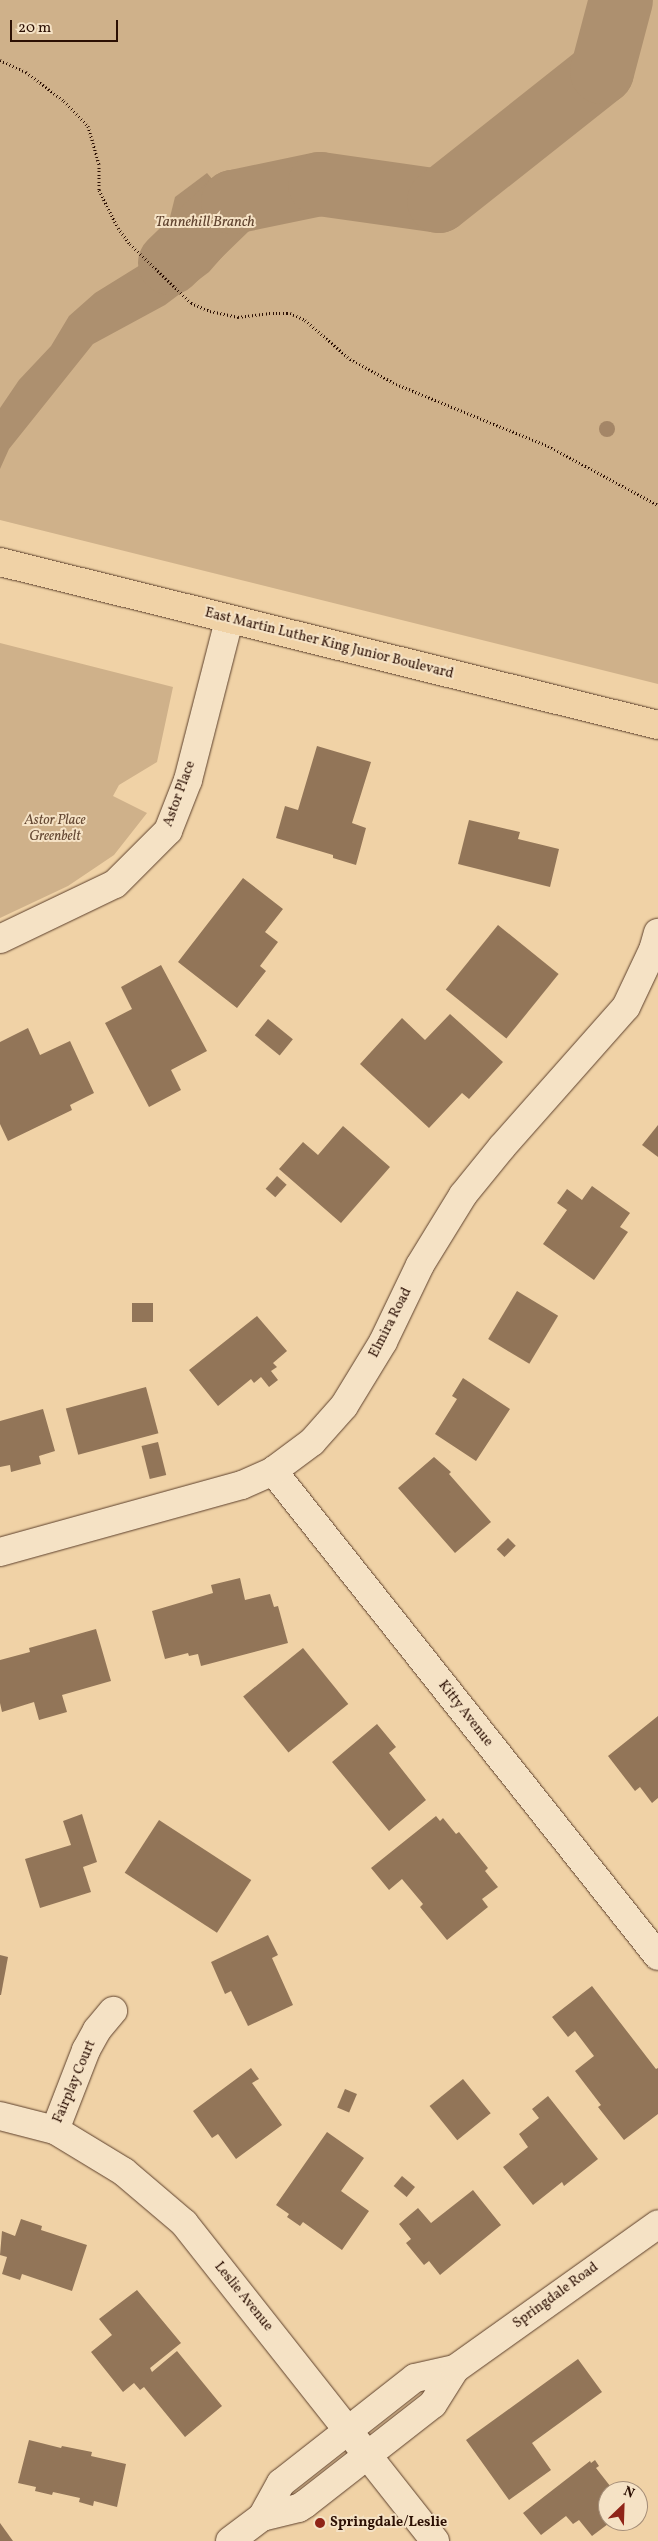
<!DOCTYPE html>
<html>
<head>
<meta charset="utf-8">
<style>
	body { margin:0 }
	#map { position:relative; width:658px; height:2541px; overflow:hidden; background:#f0d2a6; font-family:Vollkorn,serif }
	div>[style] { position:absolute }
	.green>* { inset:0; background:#cfb18a }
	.water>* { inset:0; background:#ad906f }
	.river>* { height:64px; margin:-32px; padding:0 32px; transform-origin:32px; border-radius:32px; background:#ad906f }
	.building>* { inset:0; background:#927558; transform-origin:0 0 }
	.path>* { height:3px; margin-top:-1.5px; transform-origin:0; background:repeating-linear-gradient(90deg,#2c1004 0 1px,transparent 0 3.5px) }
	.roads { filter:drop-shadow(0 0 1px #5d402c) drop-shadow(0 0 1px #5d402c) }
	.minor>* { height:28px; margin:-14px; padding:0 14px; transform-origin:14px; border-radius:14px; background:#f5e2c5 }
	.secondary>* { height:28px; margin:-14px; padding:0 14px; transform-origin:14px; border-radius:14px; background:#f5e2c5 }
	.primary>* { height:28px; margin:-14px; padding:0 14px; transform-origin:14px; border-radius:14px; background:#f0d2a6 }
	.trees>* { width:16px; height:16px; margin:-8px; border-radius:50%; background:#a48667 }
	.dots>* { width:14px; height:14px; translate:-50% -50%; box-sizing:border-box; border:2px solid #f5e2c5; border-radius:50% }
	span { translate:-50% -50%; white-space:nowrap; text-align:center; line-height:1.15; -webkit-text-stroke:4px #f5e2c5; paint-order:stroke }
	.street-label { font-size:14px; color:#2c1004 }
	.park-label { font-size:14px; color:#654833; font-style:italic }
	.poi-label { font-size:14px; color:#2c1004; font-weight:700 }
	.left { translate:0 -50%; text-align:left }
	.water-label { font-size:15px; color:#60432f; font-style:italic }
	.north { position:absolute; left:598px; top:2481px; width:50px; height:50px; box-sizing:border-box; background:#f5e2c5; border:1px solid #a58e78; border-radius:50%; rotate:24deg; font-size:14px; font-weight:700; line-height:20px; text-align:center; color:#2c1004 }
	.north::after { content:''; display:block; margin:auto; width:18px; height:22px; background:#8f2418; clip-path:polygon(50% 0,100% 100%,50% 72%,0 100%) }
	.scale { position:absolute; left:10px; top:20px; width:108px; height:22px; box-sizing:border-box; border:2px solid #2c1004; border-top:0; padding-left:6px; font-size:15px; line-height:18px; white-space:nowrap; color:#2c1004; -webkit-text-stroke:4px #f5e2c5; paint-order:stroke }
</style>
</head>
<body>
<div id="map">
	<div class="green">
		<div style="clip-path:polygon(0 0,658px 0,658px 684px,0 520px)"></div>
		<div style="clip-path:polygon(0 643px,173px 687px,157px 762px,119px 785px,113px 796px,147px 813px,114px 855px,68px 886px,0 918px)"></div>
	</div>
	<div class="water">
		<div style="clip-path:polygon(207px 173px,251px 224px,209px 272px,165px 305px,93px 344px,9px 449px,0 469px,0 408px,19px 380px,51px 346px,69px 316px,95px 293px,158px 254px,165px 237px,175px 197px)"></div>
	</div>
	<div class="river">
		<div style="left:170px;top:263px;width:88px;rotate:-44.1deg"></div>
		<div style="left:233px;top:202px;width:89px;rotate:-11.7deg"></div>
		<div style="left:320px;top:184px;width:120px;rotate:8.1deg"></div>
		<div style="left:439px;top:201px;width:208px;rotate:-38.4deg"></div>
		<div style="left:602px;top:72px;width:74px;rotate:-75.2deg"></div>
	</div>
	<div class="building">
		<div style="clip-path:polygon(317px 746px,371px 762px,352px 823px,366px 828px,356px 865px,333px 858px,333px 855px,276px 838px,285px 806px,298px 810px)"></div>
		<div style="clip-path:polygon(469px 820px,520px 832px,518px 839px,559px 849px,550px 887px,458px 864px)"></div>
		<div style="clip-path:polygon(243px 878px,283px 909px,265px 932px,278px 942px,260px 966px,266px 971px,237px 1008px,178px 962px)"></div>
		<div style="left:498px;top:925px;width:78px;height:83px;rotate:39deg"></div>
		<div style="clip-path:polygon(161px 965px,207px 1051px,171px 1070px,181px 1090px,149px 1107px,105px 1023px,132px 1009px,121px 987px)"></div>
		<div style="clip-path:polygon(450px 1014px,503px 1062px,469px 1099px,462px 1093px,429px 1128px,360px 1064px,402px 1018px,425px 1040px)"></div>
		<div style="left:268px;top:1019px;width:32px;height:21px;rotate:39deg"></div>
		<div style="clip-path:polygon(28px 1028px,40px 1055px,70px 1041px,94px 1093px,70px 1105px,72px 1110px,8px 1141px,0 1124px,0 1042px)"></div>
		<div style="clip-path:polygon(658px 1125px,658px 1157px,642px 1145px)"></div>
		<div style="clip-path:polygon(343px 1126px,390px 1167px,341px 1223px,279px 1169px,303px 1142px,318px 1155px)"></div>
		<div style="left:277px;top:1176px;width:13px;height:17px;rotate:42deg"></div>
		<div style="clip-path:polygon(592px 1186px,630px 1213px,620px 1227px,628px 1232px,594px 1280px,543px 1244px,567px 1210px,557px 1203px,567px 1189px,582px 1200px)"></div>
		<div style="left:517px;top:1291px;width:48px;height:56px;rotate:31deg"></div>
		<div style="left:132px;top:1303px;width:21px;height:19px"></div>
		<div style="clip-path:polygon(257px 1316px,287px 1351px,273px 1363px,277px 1367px,271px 1371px,278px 1380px,269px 1387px,261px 1377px,254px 1383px,251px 1379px,218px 1406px,189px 1370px)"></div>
		<div style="clip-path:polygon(463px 1378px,510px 1409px,476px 1461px,435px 1434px,457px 1399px,452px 1396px)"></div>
		<div style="left:146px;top:1387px;width:48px;height:83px;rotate:75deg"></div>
		<div style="clip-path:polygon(43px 1409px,55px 1451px,39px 1456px,41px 1464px,11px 1472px,10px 1465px,0 1467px,0 1421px)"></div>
		<div style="left:158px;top:1442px;width:34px;height:17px;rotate:76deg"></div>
		<div style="clip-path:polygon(434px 1457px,451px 1472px,449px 1474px,491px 1522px,455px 1553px,398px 1488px)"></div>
		<div style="left:508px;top:1538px;width:11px;height:16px;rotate:45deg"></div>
		<div style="clip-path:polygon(240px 1578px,245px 1600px,270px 1594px,274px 1607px,278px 1606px,288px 1643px,201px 1666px,198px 1654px,189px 1656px,188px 1653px,165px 1659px,152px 1611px,213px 1593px,211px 1585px)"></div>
		<div style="clip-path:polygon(96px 1629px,111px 1681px,62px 1695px,67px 1712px,39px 1720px,34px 1702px,2px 1712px,0 1703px,0 1660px,30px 1652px,29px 1648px)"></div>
		<div style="left:303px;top:1648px;width:72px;height:77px;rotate:51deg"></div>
		<div style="clip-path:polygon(658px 1716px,658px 1798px,652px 1803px,640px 1787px,635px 1791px,608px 1756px)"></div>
		<div style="clip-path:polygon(377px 1724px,396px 1747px,389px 1753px,426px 1800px,389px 1831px,332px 1762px)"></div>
		<div style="clip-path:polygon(82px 1814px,97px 1862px,83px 1867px,91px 1892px,40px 1908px,25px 1859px,71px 1845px,63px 1821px)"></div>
		<div style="clip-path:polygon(436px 1816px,440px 1821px,443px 1818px,456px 1834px,459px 1832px,488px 1868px,485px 1871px,498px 1887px,482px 1899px,488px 1907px,447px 1940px,420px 1907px,423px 1904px,402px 1879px,389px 1890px,371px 1868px)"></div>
		<div style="left:159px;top:1820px;width:110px;height:63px;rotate:33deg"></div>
		<div style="clip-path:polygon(268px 1935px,278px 1955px,272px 1958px,293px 2005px,248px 2026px,231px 1991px,225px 1994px,211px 1962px)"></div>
		<div style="clip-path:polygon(0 1955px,8px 1957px,1px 1995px,0 1995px)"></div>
		<div style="clip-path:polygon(592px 1986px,656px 2069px,658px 2068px,658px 2114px,624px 2140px,598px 2107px,601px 2105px,575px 2071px,594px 2056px,575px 2031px,568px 2037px,552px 2017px)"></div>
		<div style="clip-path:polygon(251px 2068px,259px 2079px,252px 2083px,282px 2125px,236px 2159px,218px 2134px,212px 2138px,193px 2111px)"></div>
		<div style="left:463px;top:2079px;width:44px;height:43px;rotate:51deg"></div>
		<div style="left:345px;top:2089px;width:13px;height:20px;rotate:23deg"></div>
		<div style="clip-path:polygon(548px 2096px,598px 2159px,564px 2186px,562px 2182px,533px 2205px,503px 2167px,528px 2147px,519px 2134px,539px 2118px,532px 2109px)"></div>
		<div style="clip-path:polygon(327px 2132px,364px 2158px,341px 2191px,369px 2211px,342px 2250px,303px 2222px,300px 2226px,287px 2217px,289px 2214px,276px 2205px)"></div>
		<div style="left:402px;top:2176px;width:17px;height:13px;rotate:40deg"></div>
		<div style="clip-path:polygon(473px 2190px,501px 2225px,440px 2275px,429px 2261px,424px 2265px,406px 2243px,411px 2239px,399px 2224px,418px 2208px,431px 2223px)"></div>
		<div style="clip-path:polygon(21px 2219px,42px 2226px,41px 2230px,87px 2245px,72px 2291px,22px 2274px,20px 2280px,2px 2274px,7px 2257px,0 2255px,2px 2231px,15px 2236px)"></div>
		<div style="clip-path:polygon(137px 2290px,181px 2343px,150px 2368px,152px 2372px,177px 2351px,222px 2406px,185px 2437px,144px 2387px,140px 2390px,134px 2383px,123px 2392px,91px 2352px,112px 2335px,99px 2319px)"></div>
		<div style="clip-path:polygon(578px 2359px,602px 2392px,532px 2443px,551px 2470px,509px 2500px,466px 2440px)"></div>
		<div style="clip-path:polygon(29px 2440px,61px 2448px,62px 2446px,92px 2452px,91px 2456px,126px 2464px,117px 2507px,94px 2501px,93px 2506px,79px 2502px,80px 2498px,53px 2492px,52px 2495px,35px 2491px,36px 2487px,18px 2483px)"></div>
		<div style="clip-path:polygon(595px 2460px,599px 2466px,596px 2468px,614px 2491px,608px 2491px,608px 2521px,612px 2521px,592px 2536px,579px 2520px,573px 2524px,566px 2516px,541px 2535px,523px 2513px,590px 2461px,591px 2463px)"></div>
		<div style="clip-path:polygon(0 2523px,13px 2541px,0 2541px)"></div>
	</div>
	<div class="path">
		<div style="left:0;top:60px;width:29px;rotate:25deg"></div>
		<div style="left:26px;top:72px;width:48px;rotate:37.3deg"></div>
		<div style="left:64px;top:101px;width:35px;rotate:46deg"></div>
		<div style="left:88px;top:126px;width:40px;rotate:74deg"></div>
		<div style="left:99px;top:164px;width:26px;rotate:90deg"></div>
		<div style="left:99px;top:190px;width:42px;rotate:63.4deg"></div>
		<div style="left:118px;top:228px;width:20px;rotate:53deg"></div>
		<div style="left:130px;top:244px;width:85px;rotate:44deg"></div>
		<div style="left:191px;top:303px;width:21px;rotate:23deg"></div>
		<div style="left:210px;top:311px;width:29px;rotate:12deg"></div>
		<div style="left:238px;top:317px;width:31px;rotate:-7deg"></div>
		<div style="left:269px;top:313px;width:21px"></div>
		<div style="left:290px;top:313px;width:17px;rotate:25deg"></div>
		<div style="left:305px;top:320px;width:60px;rotate:40.9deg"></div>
		<div style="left:350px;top:359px;width:52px;rotate:28.5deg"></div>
		<div style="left:396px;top:384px;width:164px;rotate:22.2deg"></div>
		<div style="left:548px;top:446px;width:125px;rotate:28.2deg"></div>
	</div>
	<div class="roads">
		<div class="minor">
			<div style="left:0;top:939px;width:127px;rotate:-25.6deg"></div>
			<div style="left:115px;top:884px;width:75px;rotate:-45deg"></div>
			<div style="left:168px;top:831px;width:55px;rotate:-68.6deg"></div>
			<div style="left:188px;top:780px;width:165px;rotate:-75.6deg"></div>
			<div style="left:273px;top:1471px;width:619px;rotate:51.56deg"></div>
			<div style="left:0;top:1552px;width:251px;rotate:-15.5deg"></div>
			<div style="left:242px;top:1485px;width:34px;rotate:-24deg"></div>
			<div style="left:273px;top:1471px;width:49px;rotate:-36.6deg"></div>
			<div style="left:312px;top:1442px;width:48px;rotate:-48.4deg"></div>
			<div style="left:344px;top:1406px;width:75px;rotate:-58.6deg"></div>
			<div style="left:383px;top:1342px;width:85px;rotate:-64.3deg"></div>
			<div style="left:420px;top:1265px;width:82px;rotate:-58.4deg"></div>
			<div style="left:463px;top:1195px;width:62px;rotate:-50.9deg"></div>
			<div style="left:502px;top:1147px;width:187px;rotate:-48.5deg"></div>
			<div style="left:626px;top:1007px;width:63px;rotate:-64.7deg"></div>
			<div style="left:653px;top:950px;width:18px;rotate:-74deg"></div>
			<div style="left:0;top:2116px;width:57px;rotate:14.3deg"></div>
			<div style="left:55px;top:2130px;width:81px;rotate:31.3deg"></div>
			<div style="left:124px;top:2172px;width:79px;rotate:40.4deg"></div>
			<div style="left:184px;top:2223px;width:405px;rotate:51.7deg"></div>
			<div style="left:55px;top:2130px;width:86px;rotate:-68.8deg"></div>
			<div style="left:86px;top:2050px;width:23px;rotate:-61deg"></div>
			<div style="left:97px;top:2030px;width:25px;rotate:-50deg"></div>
		</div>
		<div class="secondary">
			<div style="left:262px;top:2517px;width:38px;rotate:-14deg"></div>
			<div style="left:299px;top:2508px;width:7px;rotate:-34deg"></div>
			<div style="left:305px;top:2504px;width:162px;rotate:-38deg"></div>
			<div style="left:433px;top:2404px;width:41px;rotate:-57.8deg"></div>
			<div style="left:230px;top:2541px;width:40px;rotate:-37deg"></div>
			<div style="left:262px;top:2517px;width:39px;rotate:-61deg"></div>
			<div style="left:281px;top:2483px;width:170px;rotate:-38.1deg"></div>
			<div style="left:415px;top:2378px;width:41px;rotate:-12.7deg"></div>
			<div style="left:455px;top:2369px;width:249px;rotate:-35.5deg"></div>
		</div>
		<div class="primary">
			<div style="left:0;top:562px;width:678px;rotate:13.91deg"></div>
		</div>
	</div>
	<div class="trees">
		<div style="left:607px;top:429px"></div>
	</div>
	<div class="dots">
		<div style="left:320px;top:2523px;background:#8f2418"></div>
	</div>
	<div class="street-label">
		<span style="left:329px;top:644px;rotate:14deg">East Martin Luther King Junior Boulevard</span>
		<span style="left:180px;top:794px;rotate:-70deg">Astor Place</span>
		<span style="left:391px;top:1323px;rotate:-63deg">Elmira Road</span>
		<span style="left:465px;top:1714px;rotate:52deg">Kitty Avenue</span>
		<span style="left:75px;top:2082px;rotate:-67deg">Fairplay Court</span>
		<span style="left:556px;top:2296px;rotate:-36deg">Springdale Road</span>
		<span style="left:243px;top:2297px;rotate:51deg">Leslie Avenue</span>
	</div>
	<div class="park-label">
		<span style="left:55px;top:829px">Astor Place<br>Greenbelt</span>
	</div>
	<div class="poi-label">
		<span class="left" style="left:330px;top:2523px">Springdale/Leslie</span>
	</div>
	<div class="water-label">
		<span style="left:205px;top:223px">Tannehill Branch</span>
	</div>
	<div class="north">N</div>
	<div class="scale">20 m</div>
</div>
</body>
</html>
